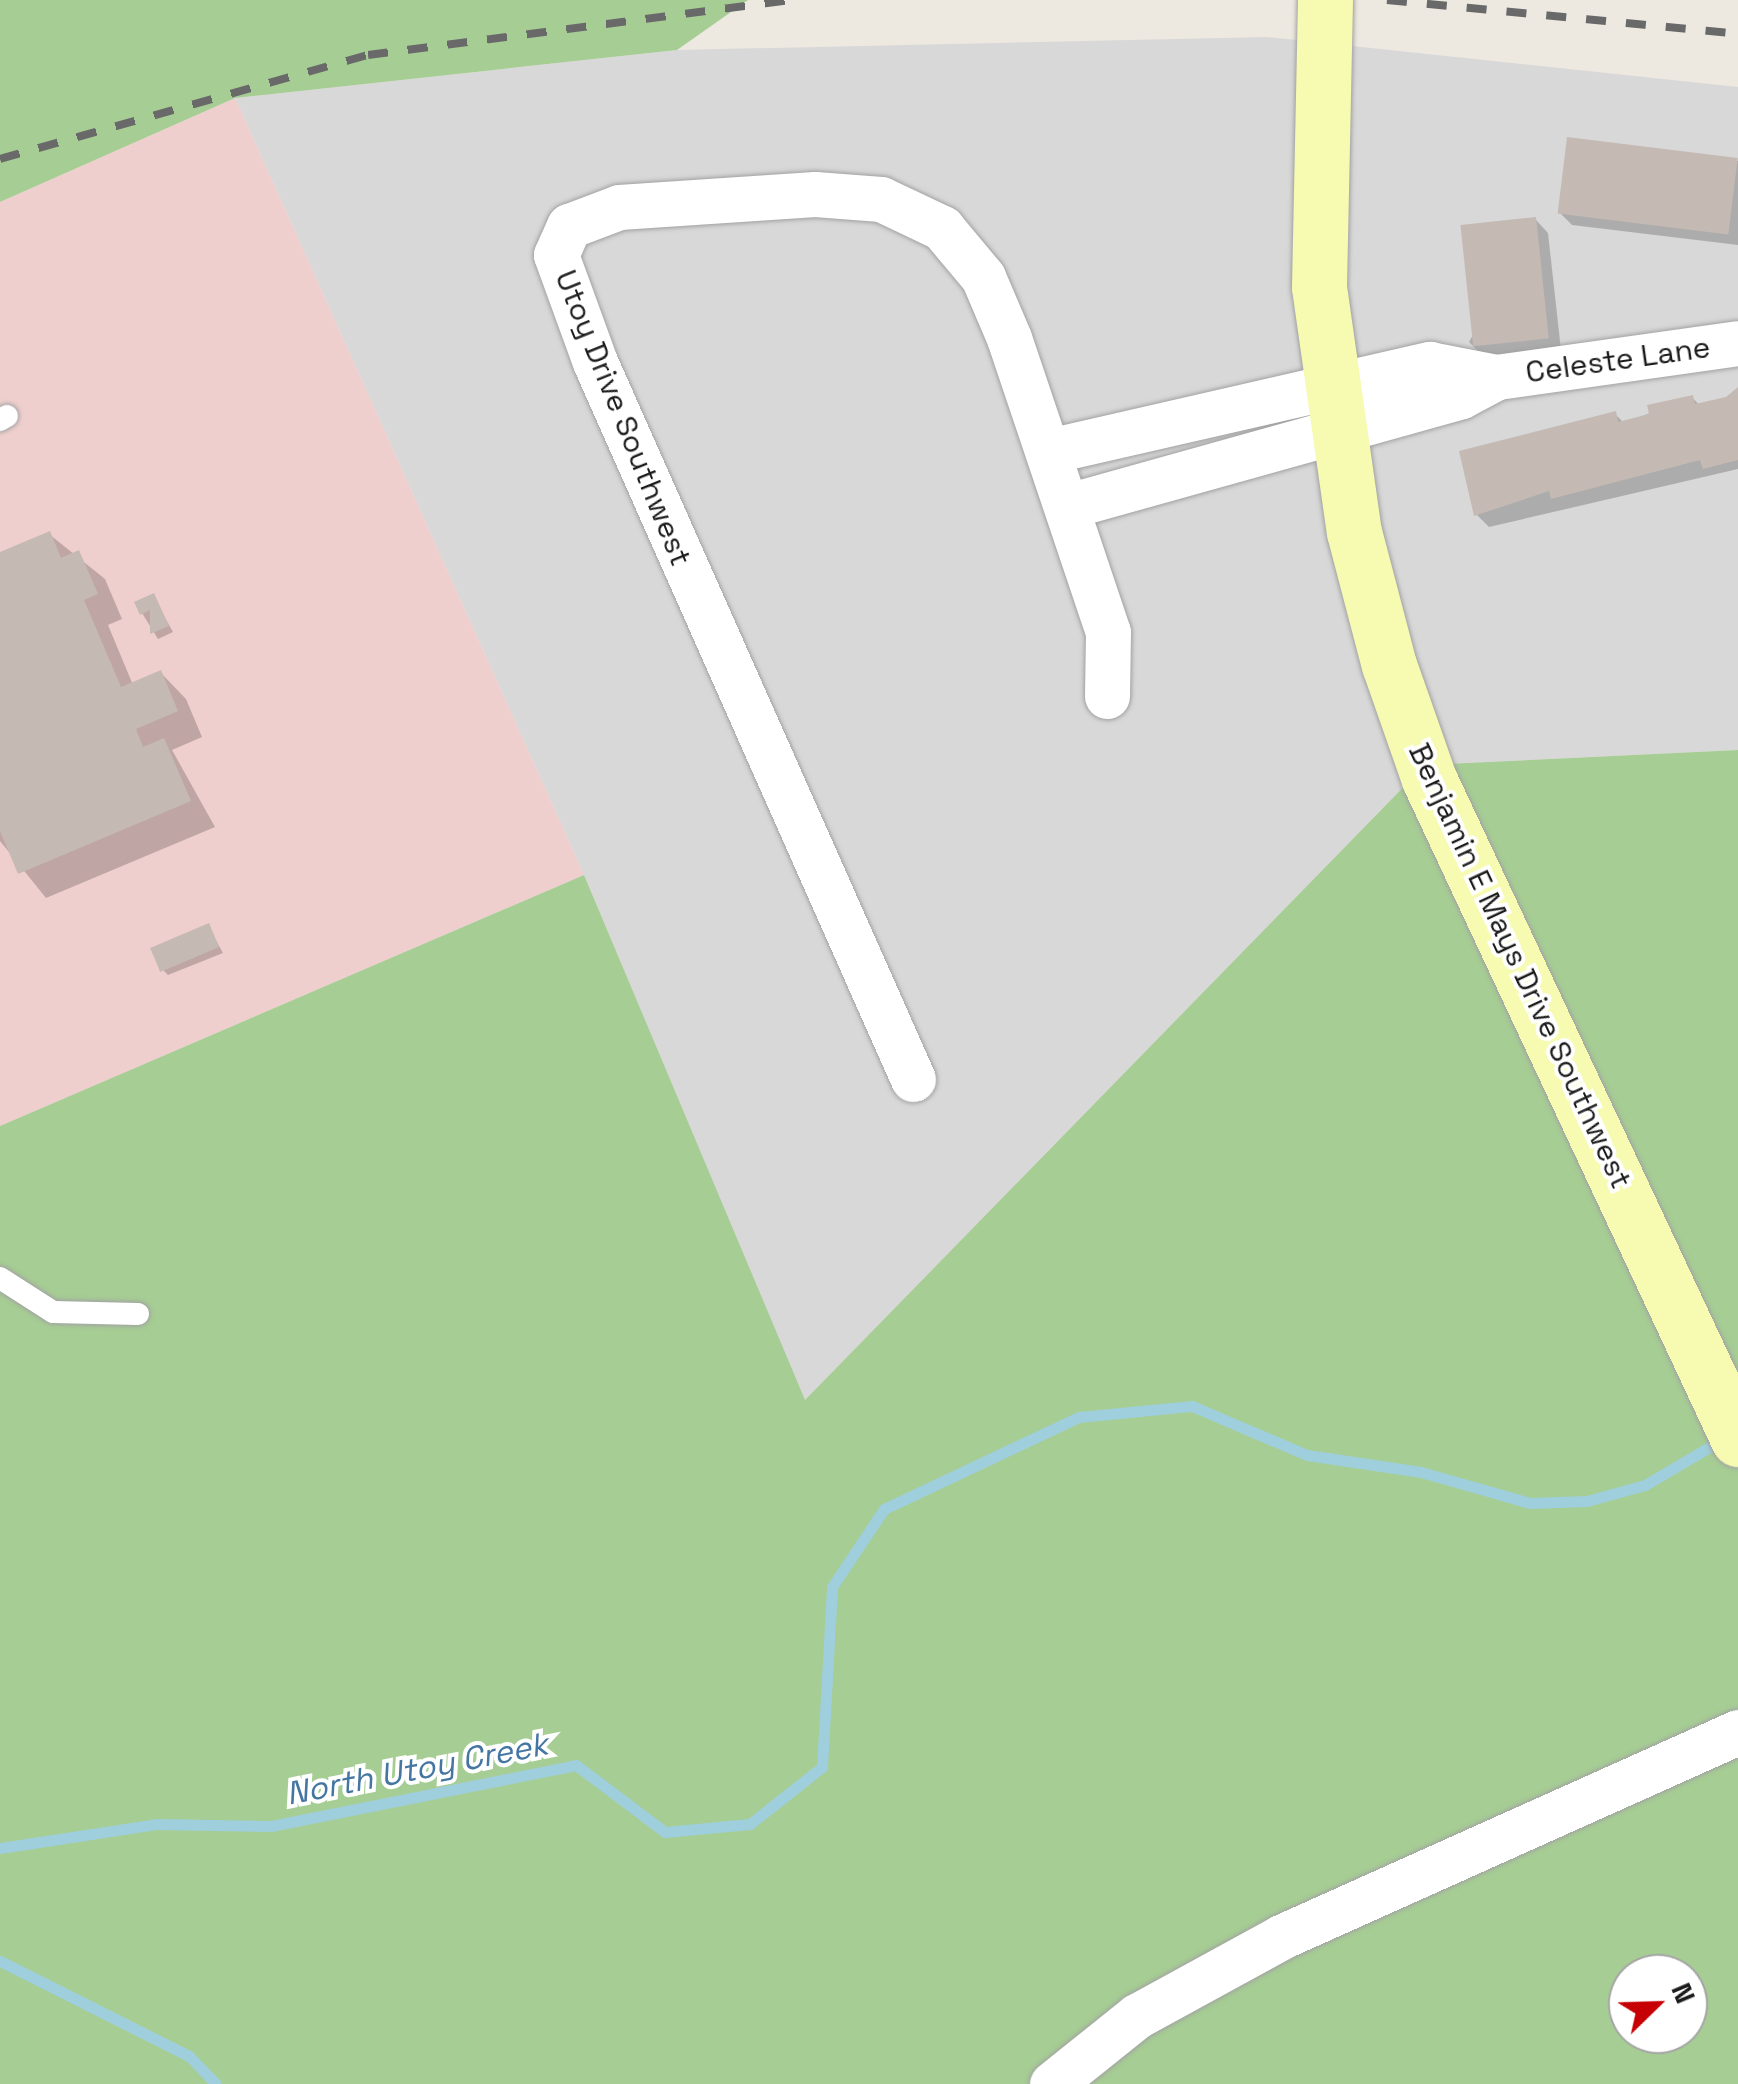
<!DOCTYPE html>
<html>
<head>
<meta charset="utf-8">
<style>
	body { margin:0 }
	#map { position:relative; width:1738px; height:2084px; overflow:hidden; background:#ede8e0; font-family:"Space Grotesk",sans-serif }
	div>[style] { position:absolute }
	.residential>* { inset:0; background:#d9d8d8 }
	.commercial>* { inset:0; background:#efcfce }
	.forest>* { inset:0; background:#a6cd94 }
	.shadow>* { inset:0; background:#0003 }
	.stream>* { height:11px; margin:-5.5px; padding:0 5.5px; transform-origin:5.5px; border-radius:5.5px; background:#9fcfdc }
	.building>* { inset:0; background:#c4bab3; transform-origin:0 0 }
	.roads { filter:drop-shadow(0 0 2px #a2a2a2) drop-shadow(0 0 2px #a2a2a2) }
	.lane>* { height:22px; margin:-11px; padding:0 11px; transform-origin:11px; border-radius:11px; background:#fff }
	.street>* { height:45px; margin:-22.5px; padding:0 22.5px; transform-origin:22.5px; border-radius:22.5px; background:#fff }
	.secondary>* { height:55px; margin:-27.5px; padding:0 27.5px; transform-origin:27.5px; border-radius:27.5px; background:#f7fab1 }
	.rail>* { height:8px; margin-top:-4px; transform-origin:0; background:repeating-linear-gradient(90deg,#696969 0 20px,transparent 0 40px) }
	span { translate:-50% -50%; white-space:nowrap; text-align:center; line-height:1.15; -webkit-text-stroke:8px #fff; paint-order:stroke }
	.street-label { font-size:30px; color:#1b1b1b }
	.water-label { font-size:32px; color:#4576a2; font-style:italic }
	.north { position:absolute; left:1608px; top:1954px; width:100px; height:100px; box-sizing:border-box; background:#fff; border:2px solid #a4a4a4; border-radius:50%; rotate:67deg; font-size:28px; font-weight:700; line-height:40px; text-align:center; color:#1b1b1b }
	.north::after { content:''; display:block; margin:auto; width:35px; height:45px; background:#c60004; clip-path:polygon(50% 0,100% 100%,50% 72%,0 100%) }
</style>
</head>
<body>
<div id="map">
	<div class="residential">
		<div style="clip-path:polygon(1267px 37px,1738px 87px,1738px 750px,1425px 765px,804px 1401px,584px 875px,235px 98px,677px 50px)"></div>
	</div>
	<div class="commercial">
		<div style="clip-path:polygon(235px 98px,584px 875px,0 1126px,0 202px)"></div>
	</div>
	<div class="forest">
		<div style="clip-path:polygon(0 0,748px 0,677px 50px,235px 98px,0 202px)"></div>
		<div style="clip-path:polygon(evenodd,1738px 750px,1738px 2084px,0 2084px,0 1126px,584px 875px,805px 1400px,1425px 765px,1738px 750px,1628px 1974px,1688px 1974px,1688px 2034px,1628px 2034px,1628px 1974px)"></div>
	</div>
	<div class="shadow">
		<div style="clip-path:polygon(1569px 140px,1738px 161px,1738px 245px,1572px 225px,1559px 212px)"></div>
		<div style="clip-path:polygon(1536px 220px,1548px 233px,1561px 350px,1482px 355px,1469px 342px)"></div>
		<div style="clip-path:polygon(1738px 395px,1738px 469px,1489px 527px,1476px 514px,1615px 414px,1624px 423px,1692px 397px,1700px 406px)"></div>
		<div style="clip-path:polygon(49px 534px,105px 579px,122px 619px,108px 625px,133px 685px,161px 673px,186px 699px,202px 737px,172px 750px,215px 827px,46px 898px,0 841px,0 555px)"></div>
		<div style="clip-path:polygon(153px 596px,173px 632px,158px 639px,142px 613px)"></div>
		<div style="clip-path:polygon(208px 926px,223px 953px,168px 975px,163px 970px)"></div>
	</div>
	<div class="stream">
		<div style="left:0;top:1848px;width:158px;rotate:-8.7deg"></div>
		<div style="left:156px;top:1824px;width:115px;rotate:1deg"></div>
		<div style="left:271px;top:1826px;width:311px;rotate:-11.3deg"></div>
		<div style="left:576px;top:1765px;width:111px;rotate:37deg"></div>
		<div style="left:665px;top:1832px;width:85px;rotate:-5.4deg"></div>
		<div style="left:750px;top:1824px;width:92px;rotate:-38.4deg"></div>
		<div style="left:822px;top:1767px;width:180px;rotate:-86.8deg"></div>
		<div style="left:832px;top:1587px;width:94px;rotate:-56.3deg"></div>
		<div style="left:884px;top:1509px;width:216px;rotate:-25.3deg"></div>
		<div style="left:1079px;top:1417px;width:114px;rotate:-5.6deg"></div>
		<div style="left:1192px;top:1406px;width:125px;rotate:23.1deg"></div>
		<div style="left:1307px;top:1455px;width:115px;rotate:8.5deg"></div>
		<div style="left:1421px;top:1472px;width:113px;rotate:15.9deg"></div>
		<div style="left:1530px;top:1503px;width:57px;rotate:-2deg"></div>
		<div style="left:1587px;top:1501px;width:60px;rotate:-15.4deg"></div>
		<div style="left:1645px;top:1485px;width:88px;rotate:-30.6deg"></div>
		<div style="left:0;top:1961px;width:212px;rotate:26.7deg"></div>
		<div style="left:189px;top:2056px;width:39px;rotate:46deg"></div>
	</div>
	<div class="building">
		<div style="left:1567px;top:137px;width:172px;height:77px;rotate:7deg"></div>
		<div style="left:1536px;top:217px;width:122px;height:76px;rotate:84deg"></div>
		<div style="clip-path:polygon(1738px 387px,1738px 460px,1703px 469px,1700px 460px,1551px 499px,1549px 491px,1474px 516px,1459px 451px,1616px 411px,1618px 422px,1649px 414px,1647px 405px,1693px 395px,1695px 404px,1726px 397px)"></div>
		<div style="clip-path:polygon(50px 531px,61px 558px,79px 550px,98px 594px,84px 600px,121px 687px,161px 670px,178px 711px,136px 729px,143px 747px,164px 738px,191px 801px,18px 874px,0 831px,0 552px)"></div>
		<div style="clip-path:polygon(154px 593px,169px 626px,150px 634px,150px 610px,140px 615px,134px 602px)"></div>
		<div style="left:209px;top:923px;width:26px;height:64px;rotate:67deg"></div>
	</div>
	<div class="roads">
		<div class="lane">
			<div style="left:0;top:420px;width:8px;rotate:-30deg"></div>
			<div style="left:0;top:1278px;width:63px;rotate:32.7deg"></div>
			<div style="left:53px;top:1312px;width:85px;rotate:1.3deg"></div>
		</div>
		<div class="street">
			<div style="left:1049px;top:451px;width:391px;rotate:-12.9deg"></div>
			<div style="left:1430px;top:364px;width:68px;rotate:11deg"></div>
			<div style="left:1068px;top:506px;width:408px;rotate:-15.6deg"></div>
			<div style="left:1461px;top:396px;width:41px;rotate:-27.8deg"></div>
			<div style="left:1497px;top:377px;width:243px;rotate:-8deg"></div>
			<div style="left:913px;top:1079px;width:784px;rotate:-113.92deg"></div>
			<div style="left:595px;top:362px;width:114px;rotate:-110deg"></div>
			<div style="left:556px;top:255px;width:32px;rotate:-66deg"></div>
			<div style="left:569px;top:226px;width:53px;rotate:-20.8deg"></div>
			<div style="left:619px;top:207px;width:196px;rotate:-3.8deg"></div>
			<div style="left:815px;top:194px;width:66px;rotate:4.3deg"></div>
			<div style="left:881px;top:199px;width:68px;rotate:25.4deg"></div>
			<div style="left:942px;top:228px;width:64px;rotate:50.1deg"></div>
			<div style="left:983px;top:277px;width:66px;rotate:66.9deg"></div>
			<div style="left:1009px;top:338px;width:310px;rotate:71.4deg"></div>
			<div style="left:1108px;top:632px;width:64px;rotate:90.9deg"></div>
			<div style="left:1052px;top:2084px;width:109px;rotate:-38.7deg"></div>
			<div style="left:1137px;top:2016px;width:164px;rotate:-28.7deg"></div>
			<div style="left:1281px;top:1937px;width:501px;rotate:-24.16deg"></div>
		</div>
		<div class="secondary">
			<div style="left:1325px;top:0;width:287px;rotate:91.2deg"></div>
			<div style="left:1319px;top:287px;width:247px;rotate:81.9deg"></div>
			<div style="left:1354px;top:532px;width:138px;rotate:75.3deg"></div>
			<div style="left:1389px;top:665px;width:121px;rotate:70.7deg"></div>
			<div style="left:1429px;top:779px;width:729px;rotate:64.91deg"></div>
		</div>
	</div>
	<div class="rail">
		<div style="left:1387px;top:0;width:353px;rotate:5.5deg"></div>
		<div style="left:0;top:159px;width:382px;rotate:-15.8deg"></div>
		<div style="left:368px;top:55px;width:430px;rotate:-7.4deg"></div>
	</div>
	<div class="street-label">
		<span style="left:1618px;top:360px;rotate:-8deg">Celeste Lane</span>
		<span style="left:623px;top:418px;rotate:68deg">Utoy Drive Southwest</span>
		<span style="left:1520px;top:966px;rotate:65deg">Benjamin E Mays Drive Southwest</span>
	</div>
	<div class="water-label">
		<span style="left:417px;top:1769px;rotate:-11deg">North Utoy Creek</span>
	</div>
	<div class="north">N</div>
</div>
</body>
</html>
